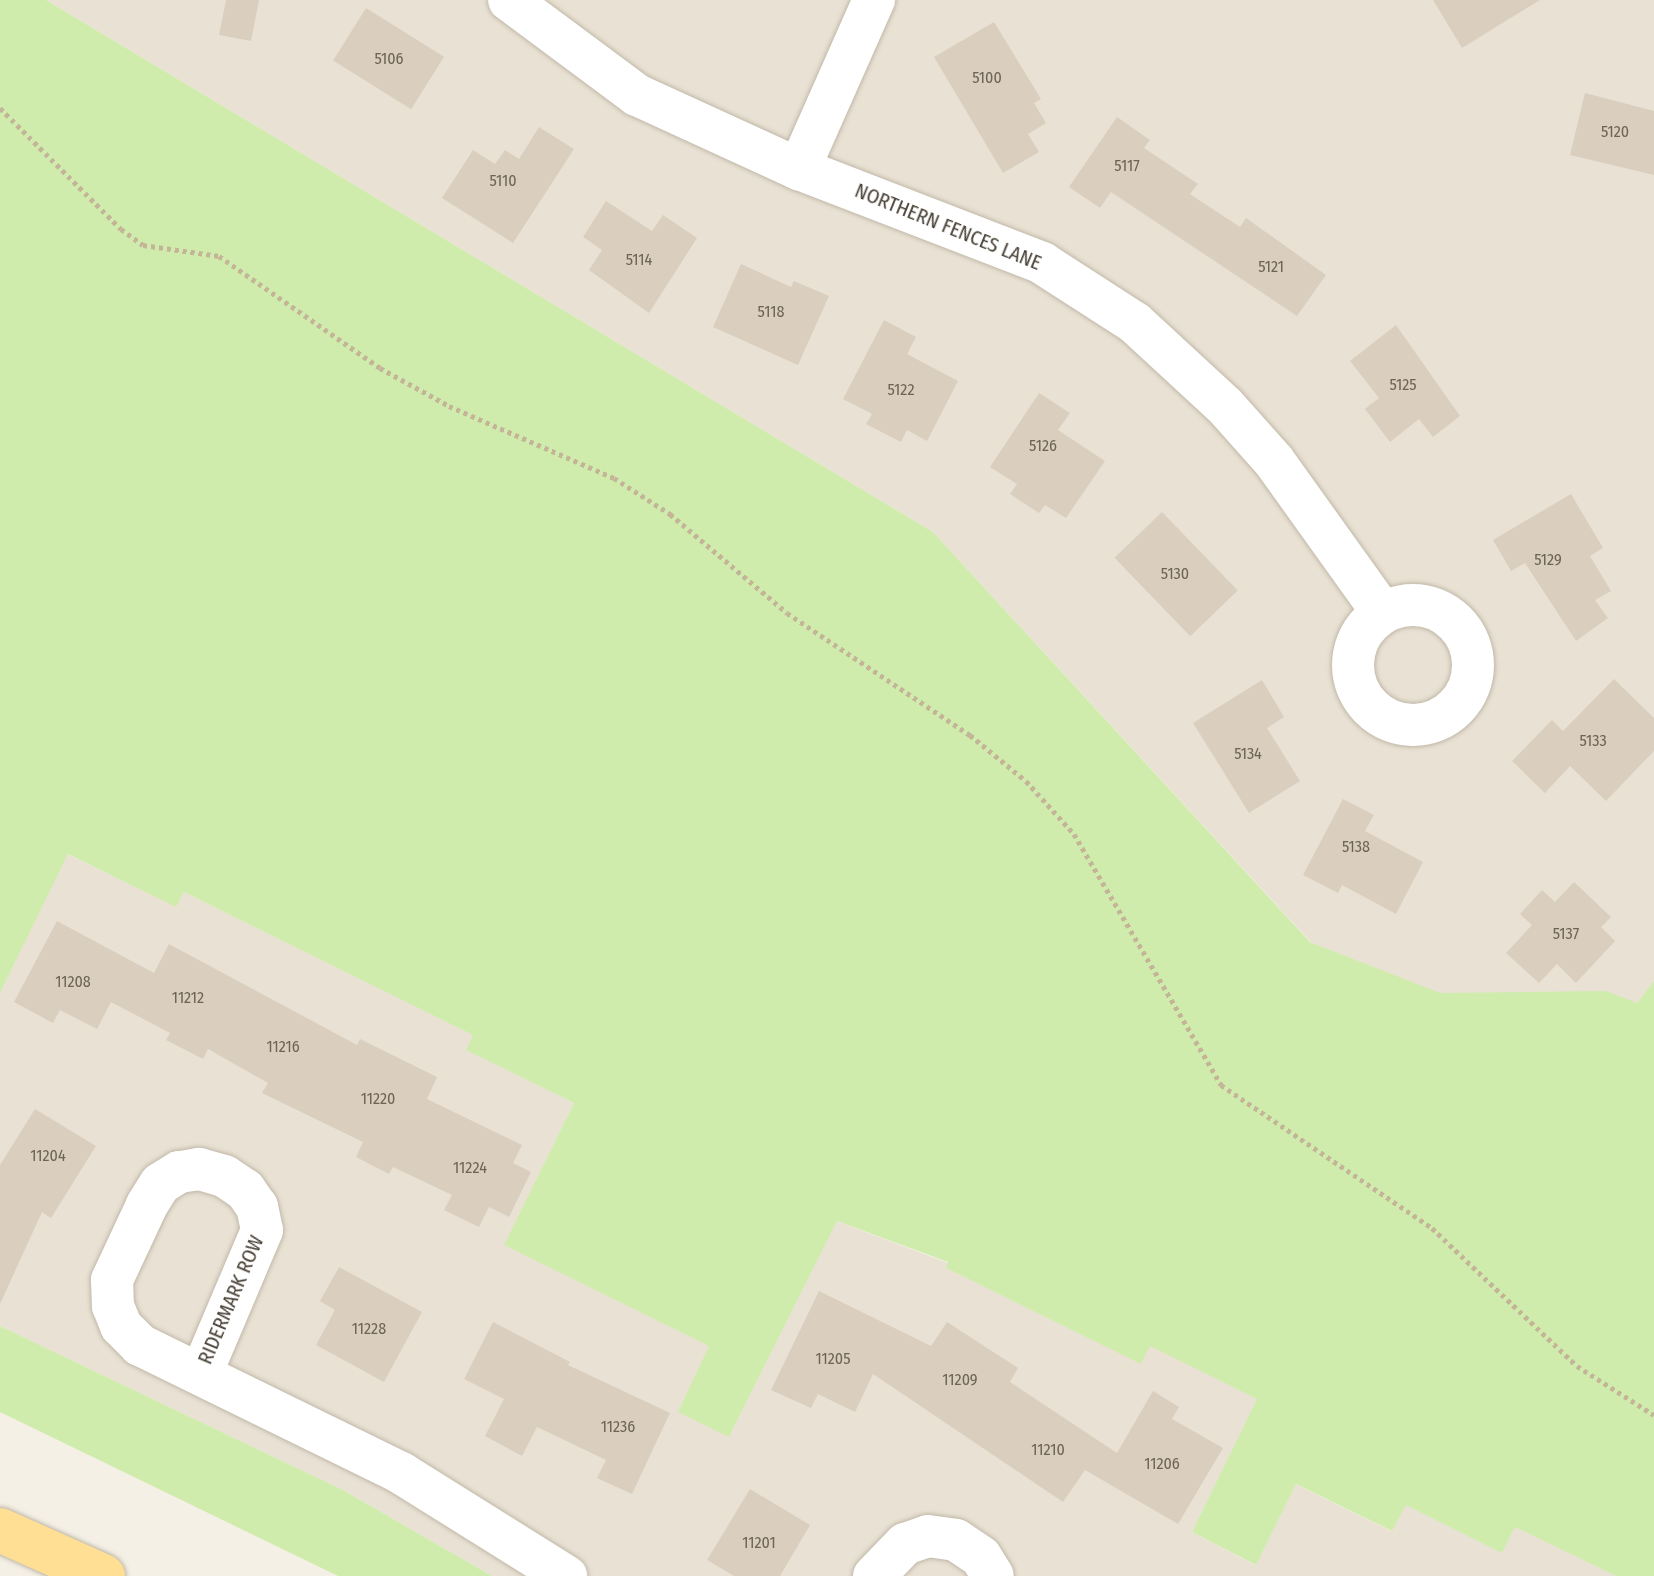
<!DOCTYPE html>
<html>
<head>
<meta charset="utf-8">
<style>
	body { margin:0 }
	#map { position:relative; width:1654px; height:1576px; overflow:hidden; background:#f4f0e6; font-family:"Fira Sans Condensed",sans-serif }
	div>[style] { position:absolute }
	.residential>* { inset:0; background:#e9e2d4 }
	.green>* { inset:0; background:#d0ecac }
	.building>* { inset:0; background:#dacebe; transform-origin:0 0 }
	.path>* { height:5px; margin-top:-2.5px; transform-origin:0; background:repeating-linear-gradient(90deg,#c4b498 0 4px,transparent 0 8px) }
	.roads { filter:drop-shadow(0 0 2px #c1b8a8) drop-shadow(0 0 2px #c1b8a8) }
	.minor>* { height:42px; margin:-21px; padding:0 21px; transform-origin:21px; border-radius:21px; background:#fff }
	.minor>.ring { margin:-21px; padding:0; box-sizing:content-box; background:none; border:42px solid #fff; border-radius:50% }
	.primary>* { height:44px; margin:-22px; padding:0 22px; transform-origin:22px; border-radius:22px; background:#ffdf94 }
	span { translate:-50% -50%; white-space:nowrap; text-align:center; line-height:1.15; -webkit-text-stroke:7px #fff; paint-order:stroke }
	.number-label { font-size:16px; color:#6c6457 }
	.number-label span { -webkit-text-stroke-width:0 }
	.street-label { font-size:20px; color:#484035 }
</style>
</head>
<body>
<div id="map">
	<div class="residential">
		<div style="clip-path:polygon(46px 0,1654px 0,1654px 981px,1549px 1117px,1379px 1016px,933px 532px)"></div>
		<div style="clip-path:polygon(67px 854px,176px 906px,184px 892px,474px 1035px,467px 1050px,574px 1103px,505px 1245px,710px 1346px,729px 1437px,836px 1221px,948px 1263px,946px 1268px,1140px 1363px,1149px 1345px,1258px 1399px,1192px 1532px,1255px 1565px,1295px 1484px,1391px 1531px,1406px 1504px,1502px 1552px,1515px 1526px,1616px 1576px,492px 1576px,343px 1490px,0 1326px,0 993px)"></div>
	</div>
	<div class="green">
		<div style="clip-path:polygon(0 0,46px 0,933px 532px,1310px 942px,1440px 993px,1606px 991px,1637px 1003px,1654px 981px,1654px 1576px,1616px 1576px,1515px 1527px,1502px 1553px,1406px 1505px,1392px 1531px,1296px 1484px,1256px 1565px,1192px 1532px,1257px 1399px,1150px 1346px,1141px 1364px,946px 1268px,948px 1262px,837px 1221px,729px 1437px,678px 1412px,709px 1346px,504px 1245px,574px 1103px,466px 1050px,473px 1035px,184px 892px,176px 907px,68px 854px,0 993px)"></div>
		<div style="clip-path:polygon(0 1326px,343px 1490px,492px 1576px,338px 1576px,0 1412px)"></div>
	</div>
	<div class="building">
		<div style="clip-path:polygon(226px 0,259px 0,251px 41px,219px 35px)"></div>
		<div style="clip-path:polygon(1433px 0,1540px 0,1462px 48px)"></div>
		<div style="left:366px;top:8px;width:92px;height:62px;rotate:32deg"></div>
		<div style="clip-path:polygon(994px 22px,1041px 99px,1034px 103px,1046px 123px,1028px 134px,1039px 152px,1003px 173px,934px 57px)"></div>
		<div style="clip-path:polygon(1585px 93px,1654px 111px,1654px 175px,1570px 155px)"></div>
		<div style="clip-path:polygon(1117px 117px,1150px 140px,1144px 148px,1198px 184px,1190px 194px,1240px 227px,1246px 218px,1326px 275px,1297px 316px,1111px 192px,1100px 208px,1069px 187px)"></div>
		<div style="clip-path:polygon(539px 127px,574px 149px,513px 243px,442px 198px,473px 150px,495px 164px,505px 150px,519px 159px)"></div>
		<div style="clip-path:polygon(606px 201px,652px 231px,663px 215px,697px 238px,649px 313px,589px 270px,602px 250px,583px 237px)"></div>
		<div style="clip-path:polygon(741px 264px,791px 287px,794px 281px,829px 296px,798px 365px,713px 327px)"></div>
		<div style="clip-path:polygon(884px 320px,916px 337px,907px 354px,958px 381px,927px 441px,907px 430px,901px 442px,866px 424px,872px 414px,843px 399px)"></div>
		<div style="clip-path:polygon(1396px 325px,1460px 416px,1433px 437px,1419px 419px,1390px 442px,1365px 409px,1379px 398px,1350px 361px)"></div>
		<div style="clip-path:polygon(1039px 393px,1070px 413px,1058px 430px,1105px 461px,1066px 518px,1045px 505px,1039px 513px,1010px 494px,1017px 484px,990px 467px)"></div>
		<div style="clip-path:polygon(1571px 494px,1603px 548px,1590px 556px,1611px 591px,1595px 600px,1608px 618px,1576px 641px,1525px 563px,1511px 571px,1493px 540px)"></div>
		<div style="left:1162px;top:512px;width:109px;height:66px;rotate:46deg"></div>
		<div style="clip-path:polygon(1614px 679px,1654px 718px,1654px 751px,1606px 801px,1570px 766px,1545px 793px,1512px 761px,1552px 720px,1563px 731px)"></div>
		<div style="clip-path:polygon(1262px 680px,1284px 717px,1267px 728px,1300px 781px,1249px 813px,1193px 723px)"></div>
		<div style="clip-path:polygon(1343px 799px,1374px 815px,1365px 831px,1423px 862px,1396px 914px,1342px 885px,1338px 893px,1303px 875px)"></div>
		<div style="clip-path:polygon(1574px 882px,1611px 917px,1601px 927px,1615px 941px,1576px 983px,1557px 964px,1539px 983px,1506px 953px,1532px 925px,1520px 914px,1542px 890px,1555px 902px)"></div>
		<div style="clip-path:polygon(57px 921px,154px 973px,169px 944px,357px 1045px,360px 1039px,437px 1077px,427px 1099px,522px 1145px,513px 1163px,531px 1172px,509px 1217px,489px 1207px,479px 1227px,444px 1210px,452px 1195px,393px 1167px,389px 1174px,356px 1157px,363px 1142px,262px 1093px,268px 1083px,208px 1049px,203px 1059px,166px 1040px,170px 1033px,111px 1002px,97px 1029px,60px 1010px,53px 1023px,14px 1002px)"></div>
		<div style="clip-path:polygon(35px 1109px,96px 1146px,51px 1218px,42px 1212px,0 1304px,0 1165px)"></div>
		<div style="clip-path:polygon(339px 1267px,422px 1312px,384px 1382px,316px 1345px,335px 1310px,320px 1301px)"></div>
		<div style="clip-path:polygon(819px 1291px,931px 1346px,947px 1322px,1018px 1368px,1010px 1382px,1117px 1453px,1153px 1391px,1179px 1407px,1172px 1419px,1223px 1448px,1178px 1524px,1085px 1470px,1063px 1502px,873px 1374px,855px 1412px,818px 1394px,811px 1408px,771px 1390px)"></div>
		<div style="clip-path:polygon(493px 1322px,570px 1362px,568px 1365px,670px 1413px,632px 1494px,597px 1478px,606px 1460px,537px 1427px,522px 1456px,485px 1436px,504px 1399px,464px 1379px)"></div>
		<div style="clip-path:polygon(750px 1489px,810px 1525px,780px 1576px,734px 1576px,707px 1560px)"></div>
	</div>
	<div class="path">
		<div style="left:0;top:108px;width:171px;rotate:45deg"></div>
		<div style="left:121px;top:229px;width:27px;rotate:36deg"></div>
		<div style="left:143px;top:245px;width:77px;rotate:8.2deg"></div>
		<div style="left:219px;top:256px;width:196px;rotate:34.8deg"></div>
		<div style="left:380px;top:368px;width:79px;rotate:28.8deg"></div>
		<div style="left:449px;top:406px;width:180px;rotate:23.6deg"></div>
		<div style="left:614px;top:478px;width:67px;rotate:32.7deg"></div>
		<div style="left:670px;top:514px;width:153px;rotate:40.2deg"></div>
		<div style="left:787px;top:613px;width:220px;rotate:33.7deg"></div>
		<div style="left:970px;top:735px;width:72px;rotate:39.4deg"></div>
		<div style="left:1026px;top:781px;width:72px;rotate:47.8deg"></div>
		<div style="left:1074px;top:834px;width:291px;rotate:59.6deg"></div>
		<div style="left:1221px;top:1085px;width:255px;rotate:34.1deg"></div>
		<div style="left:1432px;top:1228px;width:200px;rotate:43.6deg"></div>
		<div style="left:1577px;top:1366px;width:91px;rotate:32.5deg"></div>
	</div>
	<div class="roads">
		<div class="minor">
			<div style="left:509px;top:0;width:159px;rotate:36.6deg"></div>
			<div style="left:637px;top:95px;width:178px;rotate:24.6deg"></div>
			<div style="left:799px;top:169px;width:261px;rotate:21.1deg"></div>
			<div style="left:1042px;top:263px;width:111px;rotate:32.8deg"></div>
			<div style="left:1135px;top:323px;width:122px;rotate:42.7deg"></div>
			<div style="left:1225px;top:406px;width:74px;rotate:48.3deg"></div>
			<div style="left:1274px;top:461px;width:186px;rotate:54.4deg"></div>
			<div style="left:799px;top:169px;width:185px;rotate:-66.1deg"></div>
			<div class="ring" style="left:1353px;top:605px;width:78px;height:78px"></div>
			<div style="left:201px;top:1374px;width:156px;rotate:-67deg"></div>
			<div style="left:262px;top:1230px;width:24px;rotate:-102deg"></div>
			<div style="left:257px;top:1207px;width:21px;rotate:-125deg"></div>
			<div style="left:245px;top:1190px;width:25px;rotate:-146deg"></div>
			<div style="left:224px;top:1176px;width:26px;rotate:-164deg"></div>
			<div style="left:199px;top:1169px;width:20px;rotate:171deg"></div>
			<div style="left:179px;top:1172px;width:22px;rotate:148deg"></div>
			<div style="left:160px;top:1184px;width:25px;rotate:122deg"></div>
			<div style="left:147px;top:1205px;width:83px;rotate:115deg"></div>
			<div style="left:112px;top:1280px;width:26px;rotate:88deg"></div>
			<div style="left:113px;top:1306px;width:22px;rotate:68deg"></div>
			<div style="left:121px;top:1326px;width:27px;rotate:45deg"></div>
			<div style="left:140px;top:1345px;width:291px;rotate:26.1deg"></div>
			<div style="left:401px;top:1473px;width:195px;rotate:32deg"></div>
			<div style="left:874px;top:1576px;width:45px;rotate:-45.9deg"></div>
			<div style="left:905px;top:1544px;width:24px;rotate:-19deg"></div>
			<div style="left:928px;top:1536px;width:28px;rotate:8deg"></div>
			<div style="left:956px;top:1540px;width:30px;rotate:34deg"></div>
			<div style="left:981px;top:1557px;width:22px;rotate:58deg"></div>
		</div>
		<div class="primary">
			<div style="left:0;top:1530px;width:113px;rotate:24.1deg"></div>
		</div>
	</div>
	<div class="number-label">
		<span style="left:389px;top:59px">5106</span>
		<span style="left:987px;top:78px">5100</span>
		<span style="left:1615px;top:132px">5120</span>
		<span style="left:1127px;top:166px">5117</span>
		<span style="left:503px;top:181px">5110</span>
		<span style="left:639px;top:260px">5114</span>
		<span style="left:1271px;top:267px">5121</span>
		<span style="left:771px;top:312px">5118</span>
		<span style="left:1403px;top:385px">5125</span>
		<span style="left:901px;top:390px">5122</span>
		<span style="left:1043px;top:446px">5126</span>
		<span style="left:1548px;top:560px">5129</span>
		<span style="left:1175px;top:574px">5130</span>
		<span style="left:1593px;top:741px">5133</span>
		<span style="left:1248px;top:754px">5134</span>
		<span style="left:1356px;top:847px">5138</span>
		<span style="left:1566px;top:934px">5137</span>
		<span style="left:73px;top:982px">11208</span>
		<span style="left:188px;top:998px">11212</span>
		<span style="left:283px;top:1047px">11216</span>
		<span style="left:378px;top:1099px">11220</span>
		<span style="left:48px;top:1156px">11204</span>
		<span style="left:470px;top:1168px">11224</span>
		<span style="left:369px;top:1329px">11228</span>
		<span style="left:833px;top:1359px">11205</span>
		<span style="left:960px;top:1380px">11209</span>
		<span style="left:618px;top:1427px">11236</span>
		<span style="left:1048px;top:1450px">11210</span>
		<span style="left:1162px;top:1464px">11206</span>
		<span style="left:759px;top:1543px">11201</span>
	</div>
	<div class="street-label">
		<span style="left:948px;top:227px;rotate:22deg">NORTHERN FENCES LANE</span>
		<span style="left:231px;top:1300px;rotate:-67deg">RIDERMARK ROW</span>
	</div>
</div>
</body>
</html>
